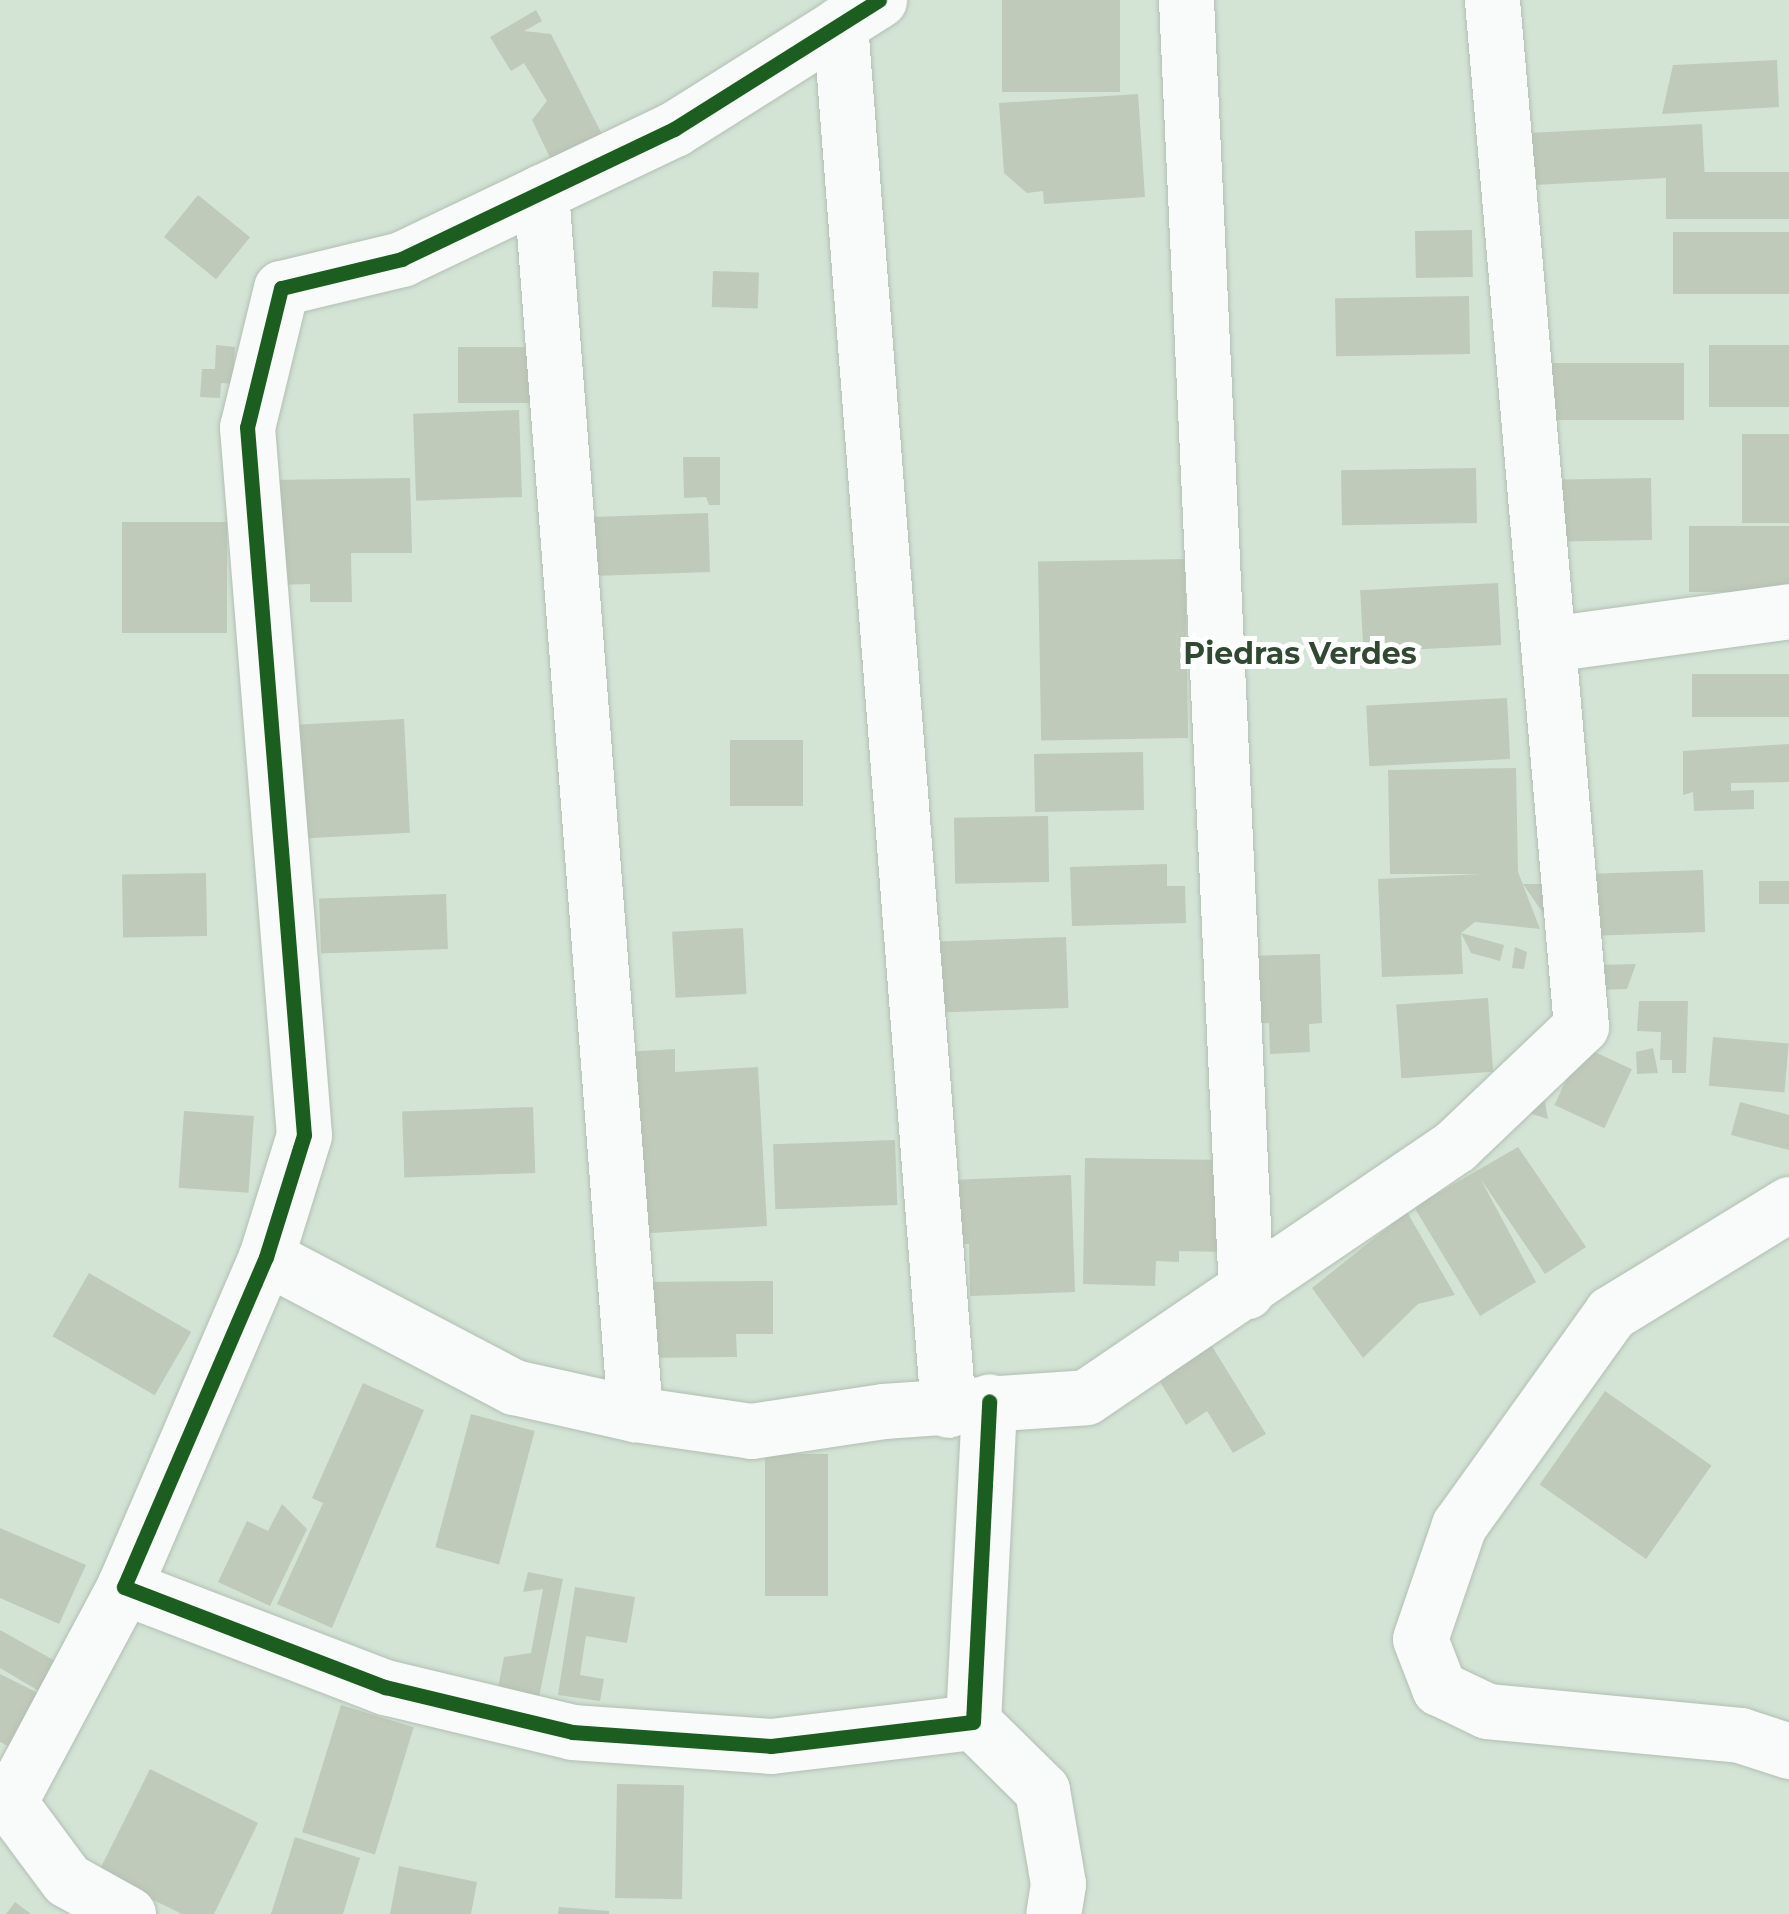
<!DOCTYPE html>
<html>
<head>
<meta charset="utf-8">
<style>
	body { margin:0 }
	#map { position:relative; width:1789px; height:1914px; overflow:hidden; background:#d3e4d5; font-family:Montserrat,sans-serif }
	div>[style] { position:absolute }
	.building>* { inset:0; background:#bfcaba; transform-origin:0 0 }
	.roads { filter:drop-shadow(0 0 2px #b3bfb3) drop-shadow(0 0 2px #b3bfb3) }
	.minor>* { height:55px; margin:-27.5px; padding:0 27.5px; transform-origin:27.5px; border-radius:27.5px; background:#f8fbf9 }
	.cycleway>* { height:15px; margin:-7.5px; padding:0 7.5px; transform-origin:7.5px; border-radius:7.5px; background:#1b5e20 }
	span { translate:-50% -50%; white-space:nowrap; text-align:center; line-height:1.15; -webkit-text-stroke:10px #fff; paint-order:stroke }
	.neighbourhood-label { font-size:30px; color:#314933; font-weight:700 }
</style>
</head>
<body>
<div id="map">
	<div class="building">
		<div style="left:1002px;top:0;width:118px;height:92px"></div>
		<div style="clip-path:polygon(536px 10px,542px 21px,524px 31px,551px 34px,605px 140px,554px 166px,532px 120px,547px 101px,524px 63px,511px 71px,490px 37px)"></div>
		<div style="clip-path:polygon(1777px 60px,1779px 107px,1662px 114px,1673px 65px)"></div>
		<div style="clip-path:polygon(1138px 94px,1145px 197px,1044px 204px,1043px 191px,1027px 193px,1004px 173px,999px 103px)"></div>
		<div style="left:1702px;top:124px;width:52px;height:182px;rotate:87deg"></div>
		<div style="left:1789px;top:172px;width:47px;height:123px;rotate:90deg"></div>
		<div style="left:198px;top:195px;width:67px;height:54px;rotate:39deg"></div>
		<div style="left:1472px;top:230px;width:47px;height:57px;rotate:89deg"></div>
		<div style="left:1789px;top:232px;width:62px;height:116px;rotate:90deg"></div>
		<div style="left:713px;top:271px;width:46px;height:36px;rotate:2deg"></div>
		<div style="left:1469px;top:296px;width:58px;height:134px;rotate:89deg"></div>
		<div style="clip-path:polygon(216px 345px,235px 347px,233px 384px,221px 383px,220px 398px,200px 397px,202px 369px,215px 369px)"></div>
		<div style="left:1789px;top:345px;width:62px;height:80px;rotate:90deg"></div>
		<div style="left:458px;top:347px;width:76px;height:56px"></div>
		<div style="left:1684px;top:363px;width:57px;height:136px;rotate:90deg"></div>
		<div style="left:519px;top:410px;width:87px;height:106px;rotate:88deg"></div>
		<div style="left:1742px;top:434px;width:47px;height:89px"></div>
		<div style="clip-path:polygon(683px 457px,720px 457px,720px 505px,709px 505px,706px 497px,684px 498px)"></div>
		<div style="left:1476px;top:468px;width:55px;height:135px;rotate:89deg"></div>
		<div style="clip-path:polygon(410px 478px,412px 553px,351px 553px,352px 602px,310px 602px,310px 584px,271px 585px,269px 480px)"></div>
		<div style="left:1651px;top:478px;width:62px;height:103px;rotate:89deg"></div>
		<div style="left:708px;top:513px;width:59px;height:123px;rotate:88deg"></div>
		<div style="left:122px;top:522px;width:105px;height:111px"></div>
		<div style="left:1789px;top:526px;width:66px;height:100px;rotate:90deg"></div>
		<div style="left:1185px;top:559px;width:179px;height:147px;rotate:89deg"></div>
		<div style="left:1498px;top:583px;width:62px;height:138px;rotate:87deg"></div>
		<div style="left:1789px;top:674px;width:43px;height:97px;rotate:90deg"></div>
		<div style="left:1507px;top:698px;width:61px;height:141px;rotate:87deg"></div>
		<div style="left:404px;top:719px;width:114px;height:122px;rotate:87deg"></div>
		<div style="left:803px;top:740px;width:66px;height:73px;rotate:90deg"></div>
		<div style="clip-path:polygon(1789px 744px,1789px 782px,1731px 783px,1731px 791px,1754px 790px,1754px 809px,1694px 811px,1693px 792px,1683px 795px,1683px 751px)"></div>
		<div style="left:1143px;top:752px;width:58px;height:109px;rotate:89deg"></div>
		<div style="clip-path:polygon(1516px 768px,1518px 872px,1540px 929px,1475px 922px,1461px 933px,1463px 974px,1382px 977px,1378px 879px,1481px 874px,1390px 874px,1388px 770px)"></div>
		<div style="left:1048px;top:816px;width:66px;height:94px;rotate:89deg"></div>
		<div style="clip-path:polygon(1167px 864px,1167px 886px,1185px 886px,1186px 923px,1072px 926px,1070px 867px)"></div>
		<div style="left:1703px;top:870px;width:62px;height:118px;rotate:88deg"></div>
		<div style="left:206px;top:873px;width:63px;height:84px;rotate:89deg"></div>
		<div style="left:1789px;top:881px;width:23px;height:30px;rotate:90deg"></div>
		<div style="clip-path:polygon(1523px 884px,1550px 884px,1550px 923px)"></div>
		<div style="left:446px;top:894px;width:55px;height:127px;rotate:88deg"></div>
		<div style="left:743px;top:928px;width:66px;height:71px;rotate:87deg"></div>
		<div style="clip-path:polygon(1461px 933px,1504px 945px,1500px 961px,1471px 953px)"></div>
		<div style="left:1066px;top:937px;width:71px;height:135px;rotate:88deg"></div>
		<div style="clip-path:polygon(1515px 947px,1527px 952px,1524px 969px,1512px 968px)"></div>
		<div style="clip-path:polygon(1320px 954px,1322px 1023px,1309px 1024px,1310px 1052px,1270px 1054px,1269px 1023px,1246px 1024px,1245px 956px)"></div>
		<div style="clip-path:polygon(1636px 964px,1627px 989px,1598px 990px,1598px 965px)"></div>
		<div style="left:1488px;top:998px;width:74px;height:92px;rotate:86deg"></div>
		<div style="clip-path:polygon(1639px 1001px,1688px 1001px,1686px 1073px,1672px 1073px,1672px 1060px,1660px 1060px,1661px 1032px,1637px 1031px)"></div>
		<div style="left:1713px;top:1037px;width:76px;height:49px;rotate:5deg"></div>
		<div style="left:1582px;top:1046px;width:55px;height:65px;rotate:25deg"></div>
		<div style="clip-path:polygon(1653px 1048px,1658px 1073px,1637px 1074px,1636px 1052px)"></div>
		<div style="clip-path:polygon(675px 1049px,675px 1072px,758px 1067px,767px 1226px,635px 1234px,624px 1052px)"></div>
		<div style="clip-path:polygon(1543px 1091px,1548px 1119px,1519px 1110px)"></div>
		<div style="clip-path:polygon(1740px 1102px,1789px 1115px,1789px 1150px,1731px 1135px)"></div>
		<div style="left:533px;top:1107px;width:66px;height:131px;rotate:88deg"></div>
		<div style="left:184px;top:1111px;width:70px;height:77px;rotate:4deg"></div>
		<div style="left:895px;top:1140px;width:65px;height:122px;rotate:88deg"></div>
		<div style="clip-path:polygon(1518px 1147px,1586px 1247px,1545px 1274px,1480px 1178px,1536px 1282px,1480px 1316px,1414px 1207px)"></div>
		<div style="clip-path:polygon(1085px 1158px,1224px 1160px,1222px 1252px,1179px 1251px,1179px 1262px,1156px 1261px,1155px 1286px,1083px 1284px)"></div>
		<div style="clip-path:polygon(1071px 1175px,1075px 1292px,970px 1296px,969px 1244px,952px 1244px,950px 1180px)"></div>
		<div style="clip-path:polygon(1407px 1212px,1455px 1295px,1418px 1304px,1363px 1358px,1312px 1288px)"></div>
		<div style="left:89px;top:1273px;width:118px;height:73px;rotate:30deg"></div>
		<div style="clip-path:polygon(773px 1281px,773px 1334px,736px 1334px,737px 1357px,634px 1358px,634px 1282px)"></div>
		<div style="clip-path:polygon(1210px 1343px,1266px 1434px,1233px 1453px,1207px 1411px,1186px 1425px,1156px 1375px)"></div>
		<div style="clip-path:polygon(363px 1383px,424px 1410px,332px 1628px,277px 1604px,323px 1503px,312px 1498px)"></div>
		<div style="left:1605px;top:1391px;width:130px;height:114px;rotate:35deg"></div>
		<div style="left:471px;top:1414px;width:66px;height:138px;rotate:15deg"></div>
		<div style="left:765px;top:1454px;width:63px;height:142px"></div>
		<div style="clip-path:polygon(282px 1504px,307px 1529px,270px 1606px,218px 1582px,247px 1521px,268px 1531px)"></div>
		<div style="clip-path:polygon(0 1528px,86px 1565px,59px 1624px,0 1598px)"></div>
		<div style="clip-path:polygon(528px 1572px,563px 1579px,536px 1712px,495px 1703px,504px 1657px,531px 1653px,543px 1589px,523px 1592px)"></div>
		<div style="clip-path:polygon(575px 1587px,635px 1597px,627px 1643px,586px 1636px,580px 1675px,604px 1679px,600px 1701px,558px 1695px)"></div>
		<div style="clip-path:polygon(0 1630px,57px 1662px,39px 1691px,0 1668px)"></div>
		<div style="clip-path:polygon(0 1674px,38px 1693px,10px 1747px,0 1742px)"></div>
		<div style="left:341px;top:1705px;width:76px;height:133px;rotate:17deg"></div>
		<div style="clip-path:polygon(150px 1769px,258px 1823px,214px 1914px,182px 1914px,98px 1873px)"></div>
		<div style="left:617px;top:1784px;width:67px;height:114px;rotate:1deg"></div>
		<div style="clip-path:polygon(295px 1837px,360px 1858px,343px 1914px,271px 1914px)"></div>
		<div style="clip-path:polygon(399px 1866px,477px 1882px,471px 1914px,390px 1914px)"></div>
		<div style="clip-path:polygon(15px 1902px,31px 1914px,6px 1914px)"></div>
		<div style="clip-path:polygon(559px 1907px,609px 1911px,609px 1914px,558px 1914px)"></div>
	</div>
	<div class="roads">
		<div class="minor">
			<div style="left:879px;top:0;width:242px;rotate:147.8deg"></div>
			<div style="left:674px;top:129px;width:301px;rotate:154.5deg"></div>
			<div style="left:402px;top:259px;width:124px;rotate:166.5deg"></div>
			<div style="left:281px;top:288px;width:143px;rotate:103.7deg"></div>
			<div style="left:247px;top:427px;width:710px;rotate:85.4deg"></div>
			<div style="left:304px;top:1135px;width:128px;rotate:107.3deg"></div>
			<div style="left:266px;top:1257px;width:359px;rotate:113.3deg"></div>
			<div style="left:124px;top:1587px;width:280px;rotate:21deg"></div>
			<div style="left:385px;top:1687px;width:192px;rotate:13.5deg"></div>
			<div style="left:572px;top:1732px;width:199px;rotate:4deg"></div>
			<div style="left:771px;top:1746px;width:203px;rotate:-6.8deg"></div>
			<div style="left:973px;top:1722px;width:321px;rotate:-87.1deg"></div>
			<div style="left:1186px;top:0;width:1293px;rotate:87.34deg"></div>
			<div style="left:840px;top:24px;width:1390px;rotate:85.54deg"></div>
			<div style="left:541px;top:192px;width:1226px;rotate:85.6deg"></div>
			<div style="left:1549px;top:644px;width:242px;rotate:-7.8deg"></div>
			<div style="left:1789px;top:1204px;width:209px;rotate:148.5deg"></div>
			<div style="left:1611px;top:1313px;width:261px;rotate:125.6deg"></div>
			<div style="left:1459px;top:1525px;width:120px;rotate:108.9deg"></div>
			<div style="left:1420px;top:1639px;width:53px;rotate:68.8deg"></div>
			<div style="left:1439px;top:1688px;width:53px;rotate:25.6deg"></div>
			<div style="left:1487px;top:1711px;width:254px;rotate:5.4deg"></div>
			<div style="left:1740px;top:1735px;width:52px;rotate:18.1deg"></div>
			<div style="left:266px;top:1257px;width:280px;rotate:27.7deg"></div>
			<div style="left:514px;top:1387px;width:124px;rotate:12.6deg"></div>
			<div style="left:635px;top:1414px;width:117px;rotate:8.3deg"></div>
			<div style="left:751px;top:1431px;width:134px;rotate:-8.6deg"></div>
			<div style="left:883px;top:1411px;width:203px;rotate:-3.9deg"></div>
			<div style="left:1086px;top:1397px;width:446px;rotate:-34.2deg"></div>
			<div style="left:1455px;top:1146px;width:174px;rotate:-43.6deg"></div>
			<div style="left:1581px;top:1026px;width:1030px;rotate:-94.96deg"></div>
			<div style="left:124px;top:1587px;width:244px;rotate:118.1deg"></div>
			<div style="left:9px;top:1802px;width:97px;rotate:53.4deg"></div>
			<div style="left:67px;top:1880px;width:70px;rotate:29.1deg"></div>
			<div style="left:973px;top:1722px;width:97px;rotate:44.6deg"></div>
			<div style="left:1042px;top:1790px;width:95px;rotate:80.3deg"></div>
			<div style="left:1058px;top:1884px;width:30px;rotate:99deg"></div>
		</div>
	</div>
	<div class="cycleway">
		<div style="left:879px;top:0;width:242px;rotate:147.8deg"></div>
		<div style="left:674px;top:129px;width:301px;rotate:154.5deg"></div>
		<div style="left:402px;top:259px;width:124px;rotate:166.5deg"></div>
		<div style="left:281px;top:288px;width:143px;rotate:103.7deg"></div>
		<div style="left:247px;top:427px;width:710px;rotate:85.4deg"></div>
		<div style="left:304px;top:1135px;width:128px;rotate:107.3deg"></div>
		<div style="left:266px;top:1257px;width:359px;rotate:113.3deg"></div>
		<div style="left:124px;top:1587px;width:280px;rotate:21deg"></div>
		<div style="left:385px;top:1687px;width:192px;rotate:13.5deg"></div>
		<div style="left:572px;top:1732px;width:199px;rotate:4deg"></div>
		<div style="left:771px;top:1746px;width:203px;rotate:-6.8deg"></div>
		<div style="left:973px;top:1722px;width:321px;rotate:-87.1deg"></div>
	</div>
	<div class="neighbourhood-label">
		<span style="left:1300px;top:654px">Piedras Verdes</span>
	</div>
</div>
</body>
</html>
